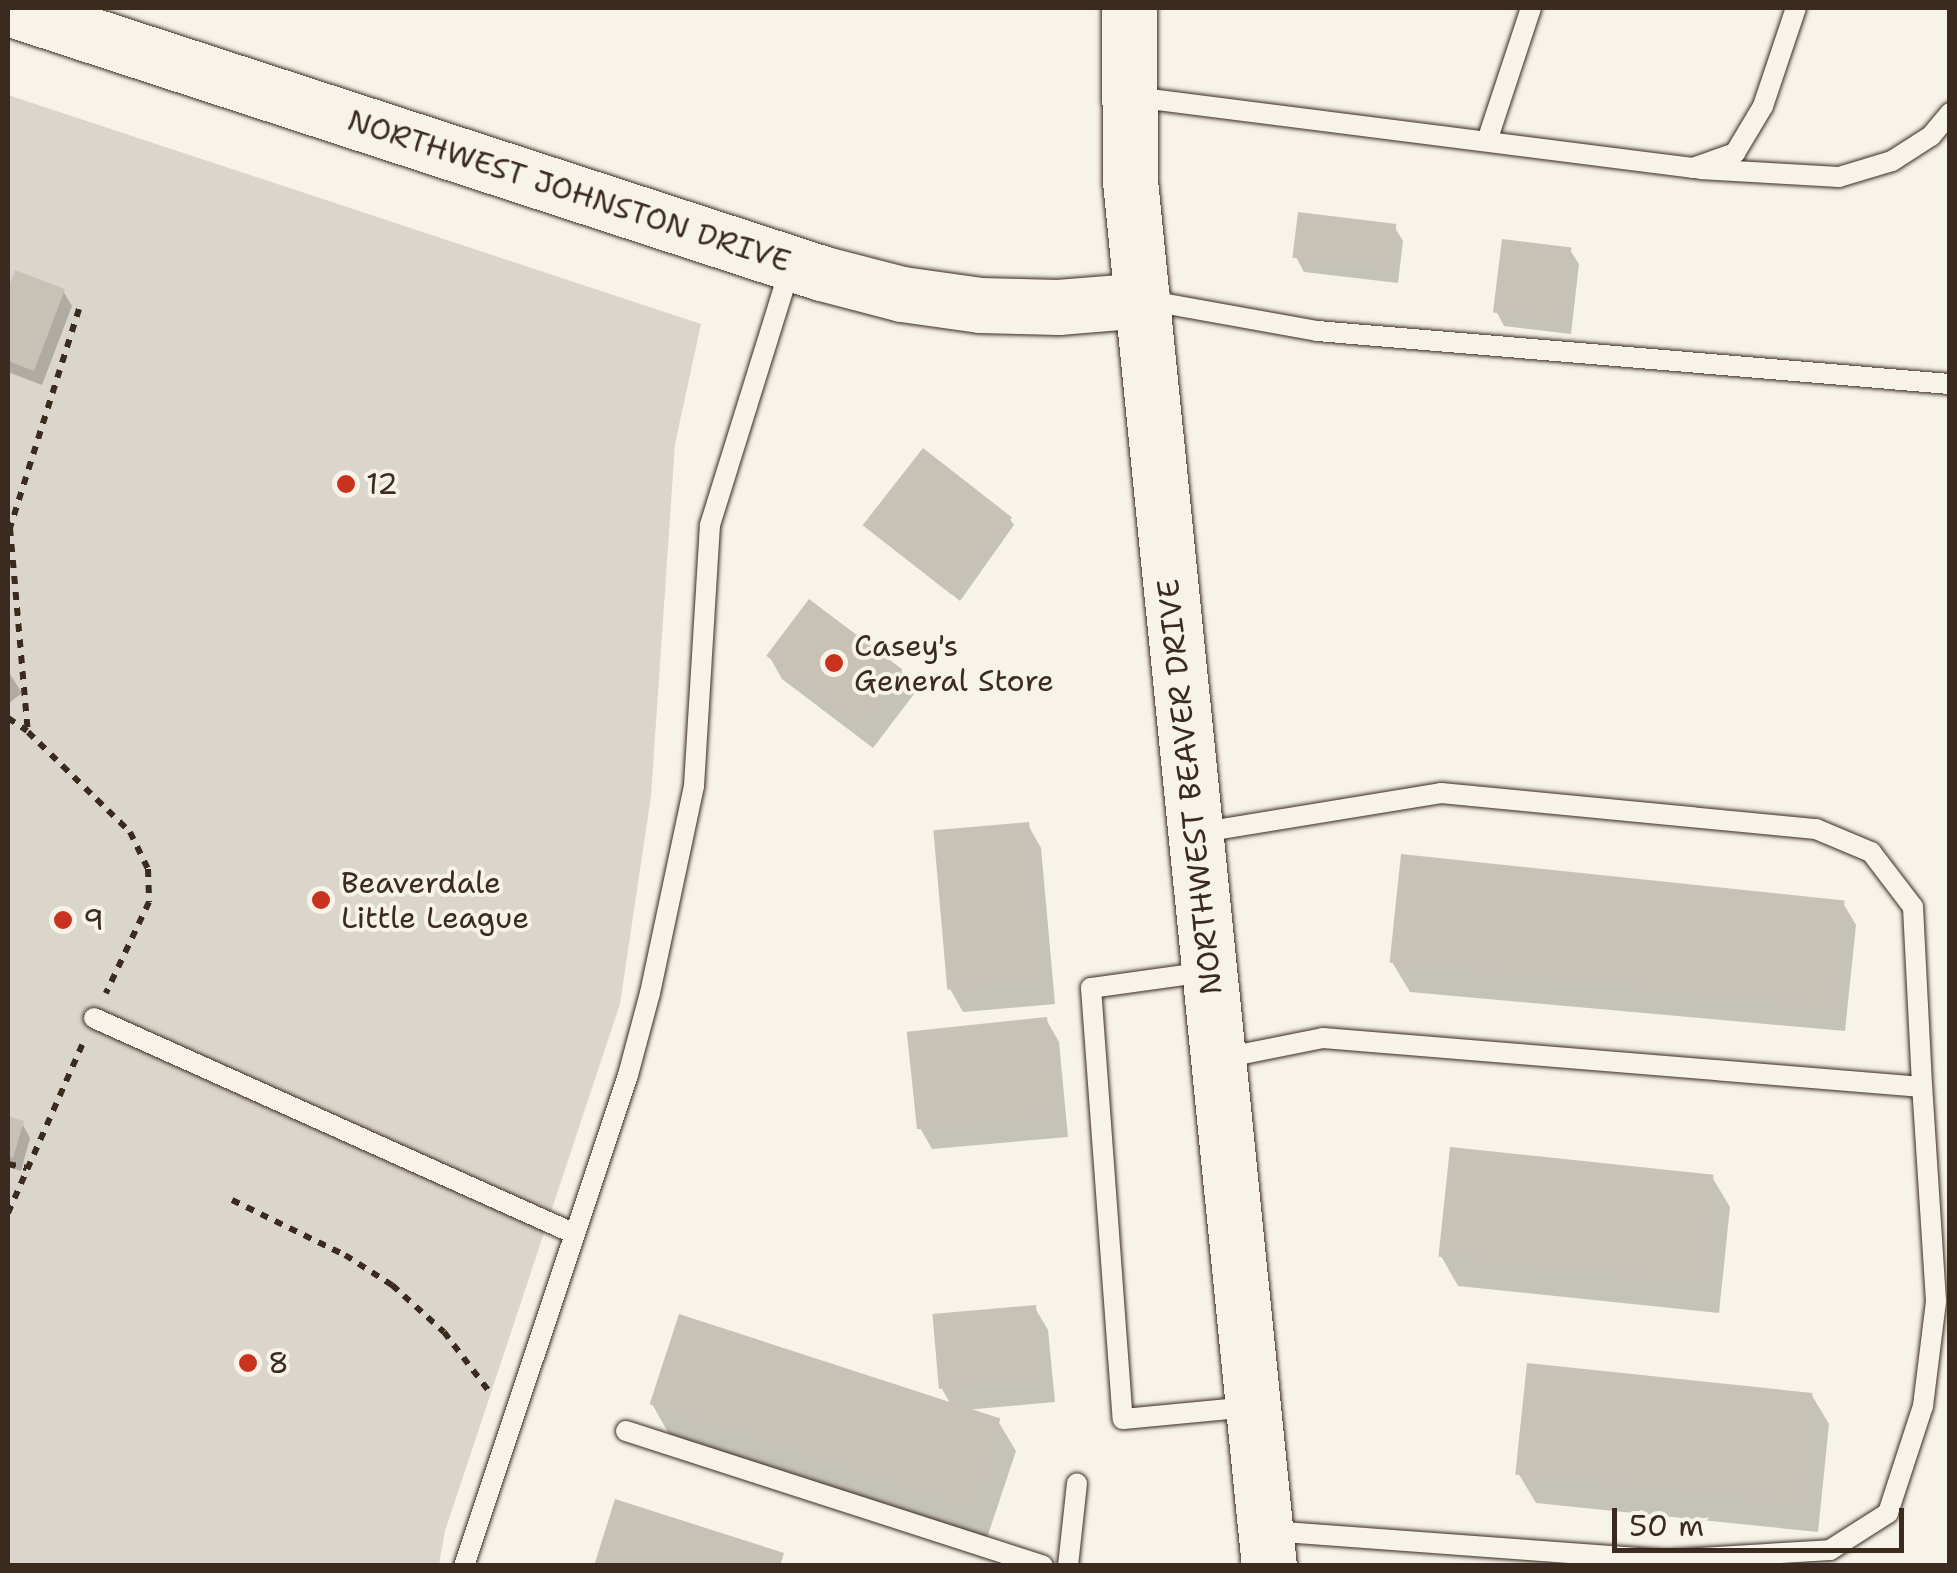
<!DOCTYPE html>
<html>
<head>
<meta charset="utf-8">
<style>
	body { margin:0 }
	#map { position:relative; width:1957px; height:1573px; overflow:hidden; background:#f7f3e8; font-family:"Shantell Sans",sans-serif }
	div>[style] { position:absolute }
	.green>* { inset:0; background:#dbd6cb }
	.shadow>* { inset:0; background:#0003 }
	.building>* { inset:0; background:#c8c1b6; transform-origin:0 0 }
	.path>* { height:6px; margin-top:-3px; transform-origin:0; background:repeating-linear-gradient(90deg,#3b2a1e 0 8px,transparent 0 16px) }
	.roads { filter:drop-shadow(0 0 2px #3b2a1e) drop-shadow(0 0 2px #3b2a1e) }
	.lane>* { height:20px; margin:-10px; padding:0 10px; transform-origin:10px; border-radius:10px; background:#f7f3e8 }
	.secondary>* { height:55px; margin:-27.5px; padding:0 27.5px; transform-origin:27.5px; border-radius:27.5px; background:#f7f3e8 }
	.dots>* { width:28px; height:28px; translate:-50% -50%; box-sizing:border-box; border:5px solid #f7f3e8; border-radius:50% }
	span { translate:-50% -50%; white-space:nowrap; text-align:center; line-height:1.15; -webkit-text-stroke:8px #f7f3e8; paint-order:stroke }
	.street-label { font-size:30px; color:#3b2a1e }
	.poi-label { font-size:30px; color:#3b2a1e }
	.left { translate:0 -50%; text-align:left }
	.frame { position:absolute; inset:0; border:10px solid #3b2a1e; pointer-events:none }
	.scale { position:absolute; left:1612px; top:1508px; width:292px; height:45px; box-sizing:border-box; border:5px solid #3b2a1e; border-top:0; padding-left:12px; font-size:30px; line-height:35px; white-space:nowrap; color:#3b2a1e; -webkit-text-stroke:8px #f7f3e8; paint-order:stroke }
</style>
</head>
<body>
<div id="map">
	<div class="green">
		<div style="clip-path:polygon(8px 95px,701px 324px,675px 444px,651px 796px,620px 1004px,445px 1531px,439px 1565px,8px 1565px)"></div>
	</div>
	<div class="shadow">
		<div style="clip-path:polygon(1394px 226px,1403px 241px,1398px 283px,1304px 272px,1296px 257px)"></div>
		<div style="clip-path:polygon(1570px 250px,1579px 264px,1571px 334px,1504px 326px,1496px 311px)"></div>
		<div style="clip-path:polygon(16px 273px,63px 291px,72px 306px,42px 385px,8px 372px,8px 296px)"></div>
		<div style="clip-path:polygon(1010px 519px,1014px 525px,960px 601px,868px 527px)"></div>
		<div style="clip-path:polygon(769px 656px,901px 671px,914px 694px,873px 748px,782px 679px)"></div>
		<div style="clip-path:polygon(8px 671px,22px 693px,8px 704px)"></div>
		<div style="clip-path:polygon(1028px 825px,1041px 848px,1055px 1004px,963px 1012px,950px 989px)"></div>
		<div style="clip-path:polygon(1843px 903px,1856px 925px,1845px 1031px,1410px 992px,1392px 962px)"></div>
		<div style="clip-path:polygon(1046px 1019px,1059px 1042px,1068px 1137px,932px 1149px,919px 1126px)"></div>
		<div style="clip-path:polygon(8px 1119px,22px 1123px,30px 1138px,21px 1171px,8px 1167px)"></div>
		<div style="clip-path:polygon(1712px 1177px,1730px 1207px,1719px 1313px,1458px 1286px,1441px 1256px)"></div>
		<div style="clip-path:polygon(1035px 1308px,1048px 1330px,1055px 1402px,966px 1410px,998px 1421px,1016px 1451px,987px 1538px,669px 1434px,652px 1404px,951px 1405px,942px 1389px)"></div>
		<div style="clip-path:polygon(1811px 1394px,1829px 1424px,1818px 1532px,1536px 1503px,1518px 1473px)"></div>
	</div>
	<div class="building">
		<div style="left:1298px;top:212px;width:99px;height:46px;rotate:7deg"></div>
		<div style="left:1502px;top:239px;width:70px;height:74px;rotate:7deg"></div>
		<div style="clip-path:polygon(15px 270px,65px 289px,34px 371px,8px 361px,8px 289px)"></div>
		<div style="left:923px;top:448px;width:113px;height:98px;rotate:38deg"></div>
		<div style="left:809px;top:599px;width:117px;height:71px;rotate:37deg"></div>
		<div style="left:1029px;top:822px;width:160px;height:96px;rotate:85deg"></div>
		<div style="left:1401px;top:854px;width:446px;height:109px;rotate:6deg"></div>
		<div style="left:1047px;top:1017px;width:98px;height:141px;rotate:84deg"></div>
		<div style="clip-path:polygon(8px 1116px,24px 1121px,13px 1158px,8px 1156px)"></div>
		<div style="left:1450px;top:1147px;width:265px;height:110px;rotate:6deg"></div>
		<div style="left:1036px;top:1305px;width:75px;height:104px;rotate:85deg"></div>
		<div style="left:679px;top:1314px;width:338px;height:95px;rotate:18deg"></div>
		<div style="left:1527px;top:1363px;width:287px;height:112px;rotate:6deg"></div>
		<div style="clip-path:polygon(615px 1499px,784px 1553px,780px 1566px,594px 1566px)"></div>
	</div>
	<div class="path">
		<div style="left:79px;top:309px;width:230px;rotate:107.5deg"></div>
		<div style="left:10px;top:528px;width:205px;rotate:85deg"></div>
		<div style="left:28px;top:732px;width:143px;rotate:44.4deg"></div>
		<div style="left:130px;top:832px;width:41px;rotate:64.1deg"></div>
		<div style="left:148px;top:869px;width:33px;rotate:88deg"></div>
		<div style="left:149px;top:902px;width:101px;rotate:115.3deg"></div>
		<div style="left:8px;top:718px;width:23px;rotate:34deg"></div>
		<div style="left:8px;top:1164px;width:19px;rotate:12deg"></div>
		<div style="left:232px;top:1200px;width:126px;rotate:26deg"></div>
		<div style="left:345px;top:1255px;width:56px;rotate:32.6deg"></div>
		<div style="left:392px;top:1285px;width:70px;rotate:42.1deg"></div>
		<div style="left:444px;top:1332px;width:78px;rotate:52.8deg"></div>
		<div style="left:8px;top:1213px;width:184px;rotate:-66.2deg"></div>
	</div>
	<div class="roads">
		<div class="lane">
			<div style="left:1134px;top:97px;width:563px;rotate:7.24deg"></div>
			<div style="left:1693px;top:168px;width:45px;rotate:-19.7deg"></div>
			<div style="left:1735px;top:153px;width:55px;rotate:-59.2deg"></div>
			<div style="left:1763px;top:106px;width:103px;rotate:-71.4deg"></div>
			<div style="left:1487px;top:141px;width:140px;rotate:-71.7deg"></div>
			<div style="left:1700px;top:169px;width:139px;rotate:3.3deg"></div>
			<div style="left:1839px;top:177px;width:55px;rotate:-16.8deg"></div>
			<div style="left:1892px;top:161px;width:46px;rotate:-32.7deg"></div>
			<div style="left:1931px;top:136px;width:30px;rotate:-50deg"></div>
			<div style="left:1145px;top:300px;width:175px;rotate:10.2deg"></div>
			<div style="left:1317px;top:331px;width:635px;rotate:4.79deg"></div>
			<div style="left:1197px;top:833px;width:247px;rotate:-9.3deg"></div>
			<div style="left:1441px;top:793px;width:377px;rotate:5.5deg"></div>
			<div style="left:1816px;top:829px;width:60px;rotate:22.7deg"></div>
			<div style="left:1871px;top:852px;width:69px;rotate:52.6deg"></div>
			<div style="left:1913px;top:907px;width:180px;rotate:87.1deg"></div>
			<div style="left:1922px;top:1087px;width:601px;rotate:-175.32deg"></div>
			<div style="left:1323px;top:1038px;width:107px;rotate:168.7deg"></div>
			<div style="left:1206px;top:972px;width:116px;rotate:172.1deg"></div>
			<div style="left:1091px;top:988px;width:432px;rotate:85.8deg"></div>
			<div style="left:1123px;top:1419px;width:128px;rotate:-5.4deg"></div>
			<div style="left:94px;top:1018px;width:527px;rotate:24.18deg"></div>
			<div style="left:626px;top:1431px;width:438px;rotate:17.9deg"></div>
			<div style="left:1270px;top:1531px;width:399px;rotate:4.2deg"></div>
			<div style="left:1668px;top:1560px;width:162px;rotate:-3.5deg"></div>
			<div style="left:1830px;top:1550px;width:69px;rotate:-32.5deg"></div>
			<div style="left:1888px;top:1513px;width:113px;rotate:-71.9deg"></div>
			<div style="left:1923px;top:1406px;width:106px;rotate:-82.9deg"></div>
			<div style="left:1936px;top:1301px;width:214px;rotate:-93.7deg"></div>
			<div style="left:464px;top:1566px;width:518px;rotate:-71.53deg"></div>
			<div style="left:628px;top:1075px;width:85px;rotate:-75deg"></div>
			<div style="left:650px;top:993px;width:212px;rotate:-78deg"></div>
			<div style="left:694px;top:786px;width:261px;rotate:-86.5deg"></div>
			<div style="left:710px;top:525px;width:272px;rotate:-72.7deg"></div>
			<div style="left:1068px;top:1566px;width:83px;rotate:-83.8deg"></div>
		</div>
		<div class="secondary">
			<div style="left:8px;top:8px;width:855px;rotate:18.05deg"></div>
			<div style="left:821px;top:273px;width:84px;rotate:14.5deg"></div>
			<div style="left:902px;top:294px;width:79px;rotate:8deg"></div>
			<div style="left:980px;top:305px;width:78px;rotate:1.5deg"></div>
			<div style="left:1058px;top:307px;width:85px;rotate:-4.7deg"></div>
			<div style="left:1129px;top:8px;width:173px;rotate:89.7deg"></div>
			<div style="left:1130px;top:181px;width:1392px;rotate:84.27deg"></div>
		</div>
	</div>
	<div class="dots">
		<div style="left:346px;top:484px;background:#c8321e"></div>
		<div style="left:834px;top:663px;background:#c8321e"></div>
		<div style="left:321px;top:900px;background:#c8321e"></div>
		<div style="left:63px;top:920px;background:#c8321e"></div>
		<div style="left:248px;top:1363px;background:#c8321e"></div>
	</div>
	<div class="street-label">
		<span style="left:569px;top:191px;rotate:18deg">NORTHWEST JOHNSTON DRIVE</span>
		<span style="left:1190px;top:787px;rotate:-96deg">NORTHWEST BEAVER DRIVE</span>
	</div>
	<div class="poi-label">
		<span class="left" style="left:366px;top:484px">12</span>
		<span class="left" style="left:854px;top:663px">Casey's<br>General Store</span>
		<span class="left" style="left:341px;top:900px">Beaverdale<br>Little League</span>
		<span class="left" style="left:83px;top:920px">9</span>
		<span class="left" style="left:268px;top:1363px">8</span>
	</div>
	<div class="frame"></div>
	<div class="scale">50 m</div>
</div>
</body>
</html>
